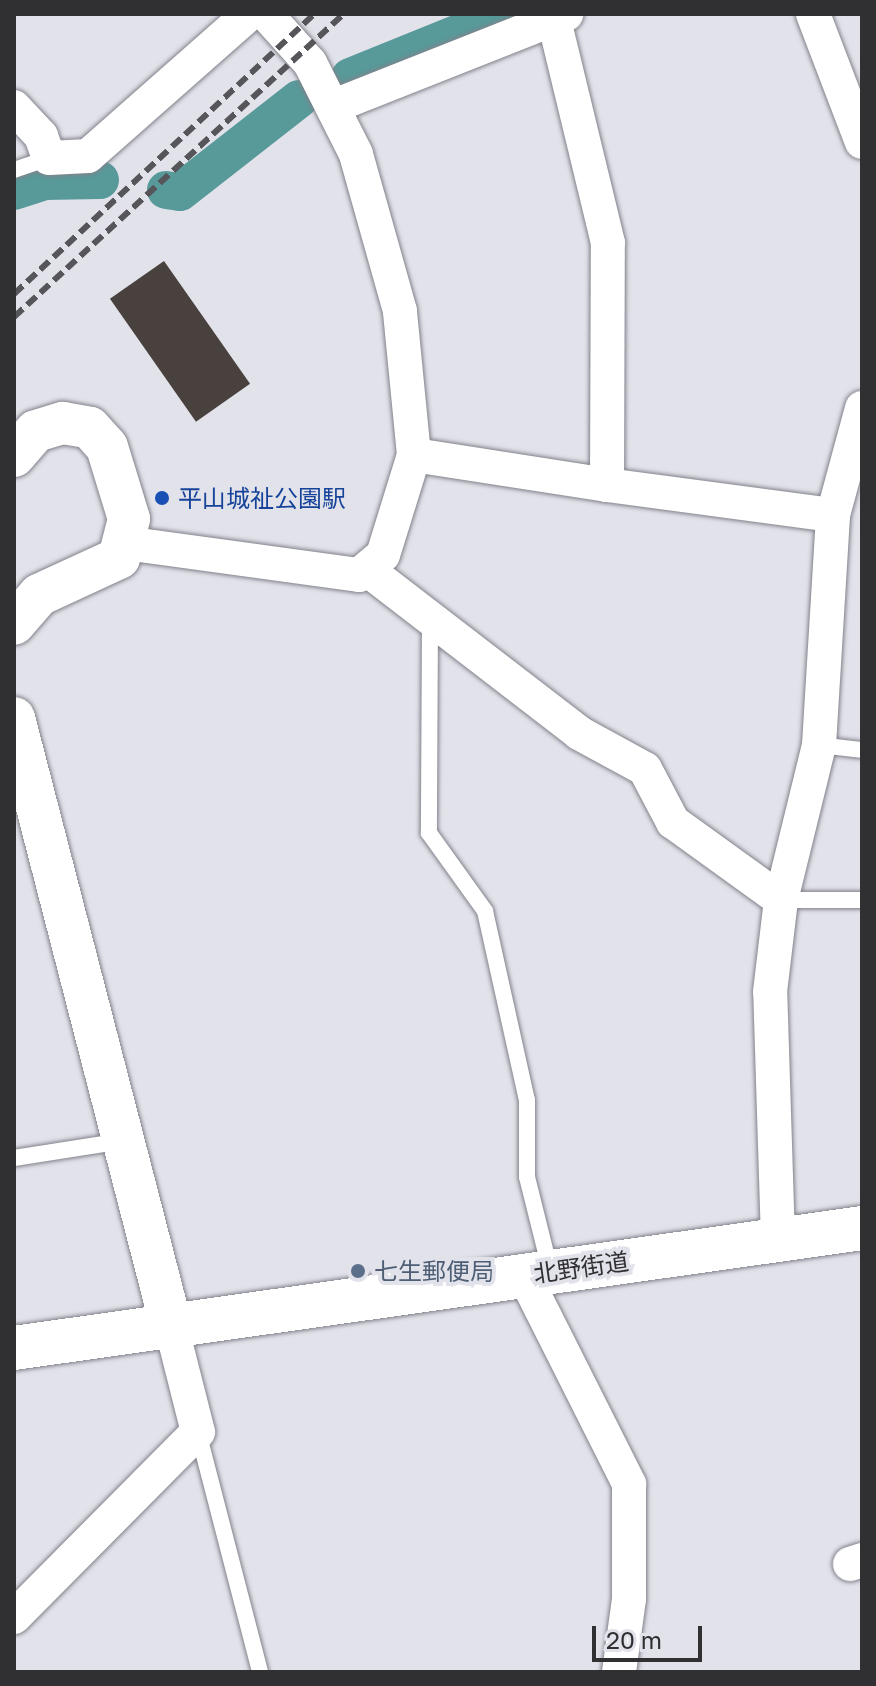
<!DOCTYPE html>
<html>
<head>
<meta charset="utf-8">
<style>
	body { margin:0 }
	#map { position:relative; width:876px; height:1686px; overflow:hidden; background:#e2e2eb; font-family:"Golos Text","Noto Sans JP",sans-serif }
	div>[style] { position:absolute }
	.canal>* { height:38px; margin:-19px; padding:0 19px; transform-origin:19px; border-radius:19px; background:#58999a }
	.building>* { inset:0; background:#49413e; transform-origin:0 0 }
	.roads { filter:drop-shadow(0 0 2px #81828a) drop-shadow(0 0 2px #81828a) }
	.service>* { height:16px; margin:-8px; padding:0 8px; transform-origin:8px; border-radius:8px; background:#fff }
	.minor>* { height:34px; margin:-17px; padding:0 17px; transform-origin:17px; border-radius:17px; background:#fff }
	.tertiary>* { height:42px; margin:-21px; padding:0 21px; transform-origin:21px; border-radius:21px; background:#fff }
	.secondary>* { height:44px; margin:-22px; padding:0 22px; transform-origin:22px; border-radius:22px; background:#fff }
	.rail>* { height:6px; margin-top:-3px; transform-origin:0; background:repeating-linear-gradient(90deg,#55555a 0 12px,transparent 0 18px) }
	.dots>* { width:22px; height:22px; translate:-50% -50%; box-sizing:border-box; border:4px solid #e2e2eb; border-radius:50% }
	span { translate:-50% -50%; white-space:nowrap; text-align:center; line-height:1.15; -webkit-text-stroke:8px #e2e2eb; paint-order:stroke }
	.transit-label { font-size:24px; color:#164399 }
	.left { translate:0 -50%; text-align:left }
	.street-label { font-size:24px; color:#303033 }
	.service-label { font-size:24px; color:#4e5e75 }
	.frame { position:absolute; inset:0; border:16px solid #303033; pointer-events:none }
	.scale { position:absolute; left:592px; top:1626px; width:110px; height:36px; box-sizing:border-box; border:4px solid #303033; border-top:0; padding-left:10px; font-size:24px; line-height:28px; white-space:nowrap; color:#303033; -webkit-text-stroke:6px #e2e2eb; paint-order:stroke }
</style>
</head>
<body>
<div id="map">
	<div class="canal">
		<div style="left:350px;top:77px;width:168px;rotate:-22deg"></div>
		<div style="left:166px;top:190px;width:14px;rotate:8deg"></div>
		<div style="left:180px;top:192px;width:151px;rotate:-38deg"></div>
		<div style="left:14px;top:191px;width:32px;rotate:-18deg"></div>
		<div style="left:44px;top:181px;width:56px;rotate:-1deg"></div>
	</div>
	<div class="building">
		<div style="left:164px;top:261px;width:150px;height:66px;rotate:55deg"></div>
	</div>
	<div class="roads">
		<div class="service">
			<div style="left:14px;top:170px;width:37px;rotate:-19deg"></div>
			<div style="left:430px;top:620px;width:213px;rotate:90.3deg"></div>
			<div style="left:429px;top:833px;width:96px;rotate:54.3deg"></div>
			<div style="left:485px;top:911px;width:194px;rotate:77.5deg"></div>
			<div style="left:527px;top:1100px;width:77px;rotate:90deg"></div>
			<div style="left:527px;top:1177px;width:95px;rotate:76deg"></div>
			<div style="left:819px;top:745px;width:43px;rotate:6.6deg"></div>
			<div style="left:781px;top:900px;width:81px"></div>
			<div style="left:14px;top:1158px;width:110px;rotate:-8.9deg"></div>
			<div style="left:198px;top:1432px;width:248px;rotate:75.5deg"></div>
		</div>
		<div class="minor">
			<div style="left:813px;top:14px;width:137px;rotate:69.1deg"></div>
			<div style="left:334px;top:106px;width:250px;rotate:-21.6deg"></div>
			<div style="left:14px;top:107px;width:40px;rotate:47deg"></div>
			<div style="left:41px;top:136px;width:23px;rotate:70deg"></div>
			<div style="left:49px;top:158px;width:39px;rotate:-3deg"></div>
			<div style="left:88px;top:156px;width:215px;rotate:-41.4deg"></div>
			<div style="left:414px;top:455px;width:195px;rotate:8.8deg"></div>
			<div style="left:607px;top:485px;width:242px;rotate:-89.8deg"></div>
			<div style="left:608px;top:243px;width:230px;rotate:-103.6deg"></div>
			<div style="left:607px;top:485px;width:228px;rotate:7.6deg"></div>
			<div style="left:125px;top:543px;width:236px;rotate:7.8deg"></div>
			<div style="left:359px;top:575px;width:31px;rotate:-40deg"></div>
			<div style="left:383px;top:555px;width:105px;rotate:-72.8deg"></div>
			<div style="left:414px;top:455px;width:145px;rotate:-95.6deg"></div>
			<div style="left:400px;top:311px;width:163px;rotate:-105.7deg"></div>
			<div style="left:356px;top:154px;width:102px;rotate:-116.8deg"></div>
			<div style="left:310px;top:63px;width:66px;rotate:-131.9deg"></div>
			<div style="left:369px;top:571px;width:265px;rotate:37.6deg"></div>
			<div style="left:579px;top:733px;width:75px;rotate:28.6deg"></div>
			<div style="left:645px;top:769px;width:60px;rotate:62.2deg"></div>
			<div style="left:673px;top:822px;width:133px;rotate:35.8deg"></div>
			<div style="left:778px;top:1240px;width:248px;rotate:-91.8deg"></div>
			<div style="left:770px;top:992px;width:93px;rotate:-83.2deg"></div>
			<div style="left:781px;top:900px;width:160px;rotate:-76.2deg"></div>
			<div style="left:819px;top:745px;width:230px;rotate:-86.5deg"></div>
			<div style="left:833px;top:515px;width:111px;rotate:-74.8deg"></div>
			<div style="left:524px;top:1275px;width:234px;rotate:63.3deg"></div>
			<div style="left:629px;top:1484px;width:115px;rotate:90deg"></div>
			<div style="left:629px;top:1599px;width:74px;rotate:97.8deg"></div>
			<div style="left:850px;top:1564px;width:13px;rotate:-18deg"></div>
			<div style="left:14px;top:1617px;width:261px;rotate:-45.2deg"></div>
			<div style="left:198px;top:1432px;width:110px;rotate:-104.2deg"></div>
		</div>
		<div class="tertiary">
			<div style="left:14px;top:456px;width:33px;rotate:-49deg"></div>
			<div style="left:36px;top:431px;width:28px;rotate:-17deg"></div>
			<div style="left:63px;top:423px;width:27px;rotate:10deg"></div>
			<div style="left:90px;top:428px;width:25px;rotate:48deg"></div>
			<div style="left:107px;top:447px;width:75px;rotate:73deg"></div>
			<div style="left:129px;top:519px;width:40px;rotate:104.4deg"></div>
			<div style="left:119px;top:558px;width:88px;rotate:155.2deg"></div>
			<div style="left:39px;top:595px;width:38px;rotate:131deg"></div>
			<div style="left:14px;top:718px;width:627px;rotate:75.5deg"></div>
		</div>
		<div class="secondary">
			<div style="left:14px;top:1348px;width:856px;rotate:-8.05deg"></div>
		</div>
	</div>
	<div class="rail">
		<div style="left:14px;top:294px;width:410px;rotate:-43deg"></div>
		<div style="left:14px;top:317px;width:447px;rotate:-42.6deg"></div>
	</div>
	<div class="dots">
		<div style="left:162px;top:498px;background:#1a4fb4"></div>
		<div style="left:358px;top:1271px;background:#5c6f8a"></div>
	</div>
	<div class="transit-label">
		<span class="left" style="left:178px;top:498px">平山城祉公園駅</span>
	</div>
	<div class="street-label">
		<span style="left:581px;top:1267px;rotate:-8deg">北野街道</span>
	</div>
	<div class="service-label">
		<span class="left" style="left:374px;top:1271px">七生郵便局</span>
	</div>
	<div class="frame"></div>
	<div class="scale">20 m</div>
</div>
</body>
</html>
